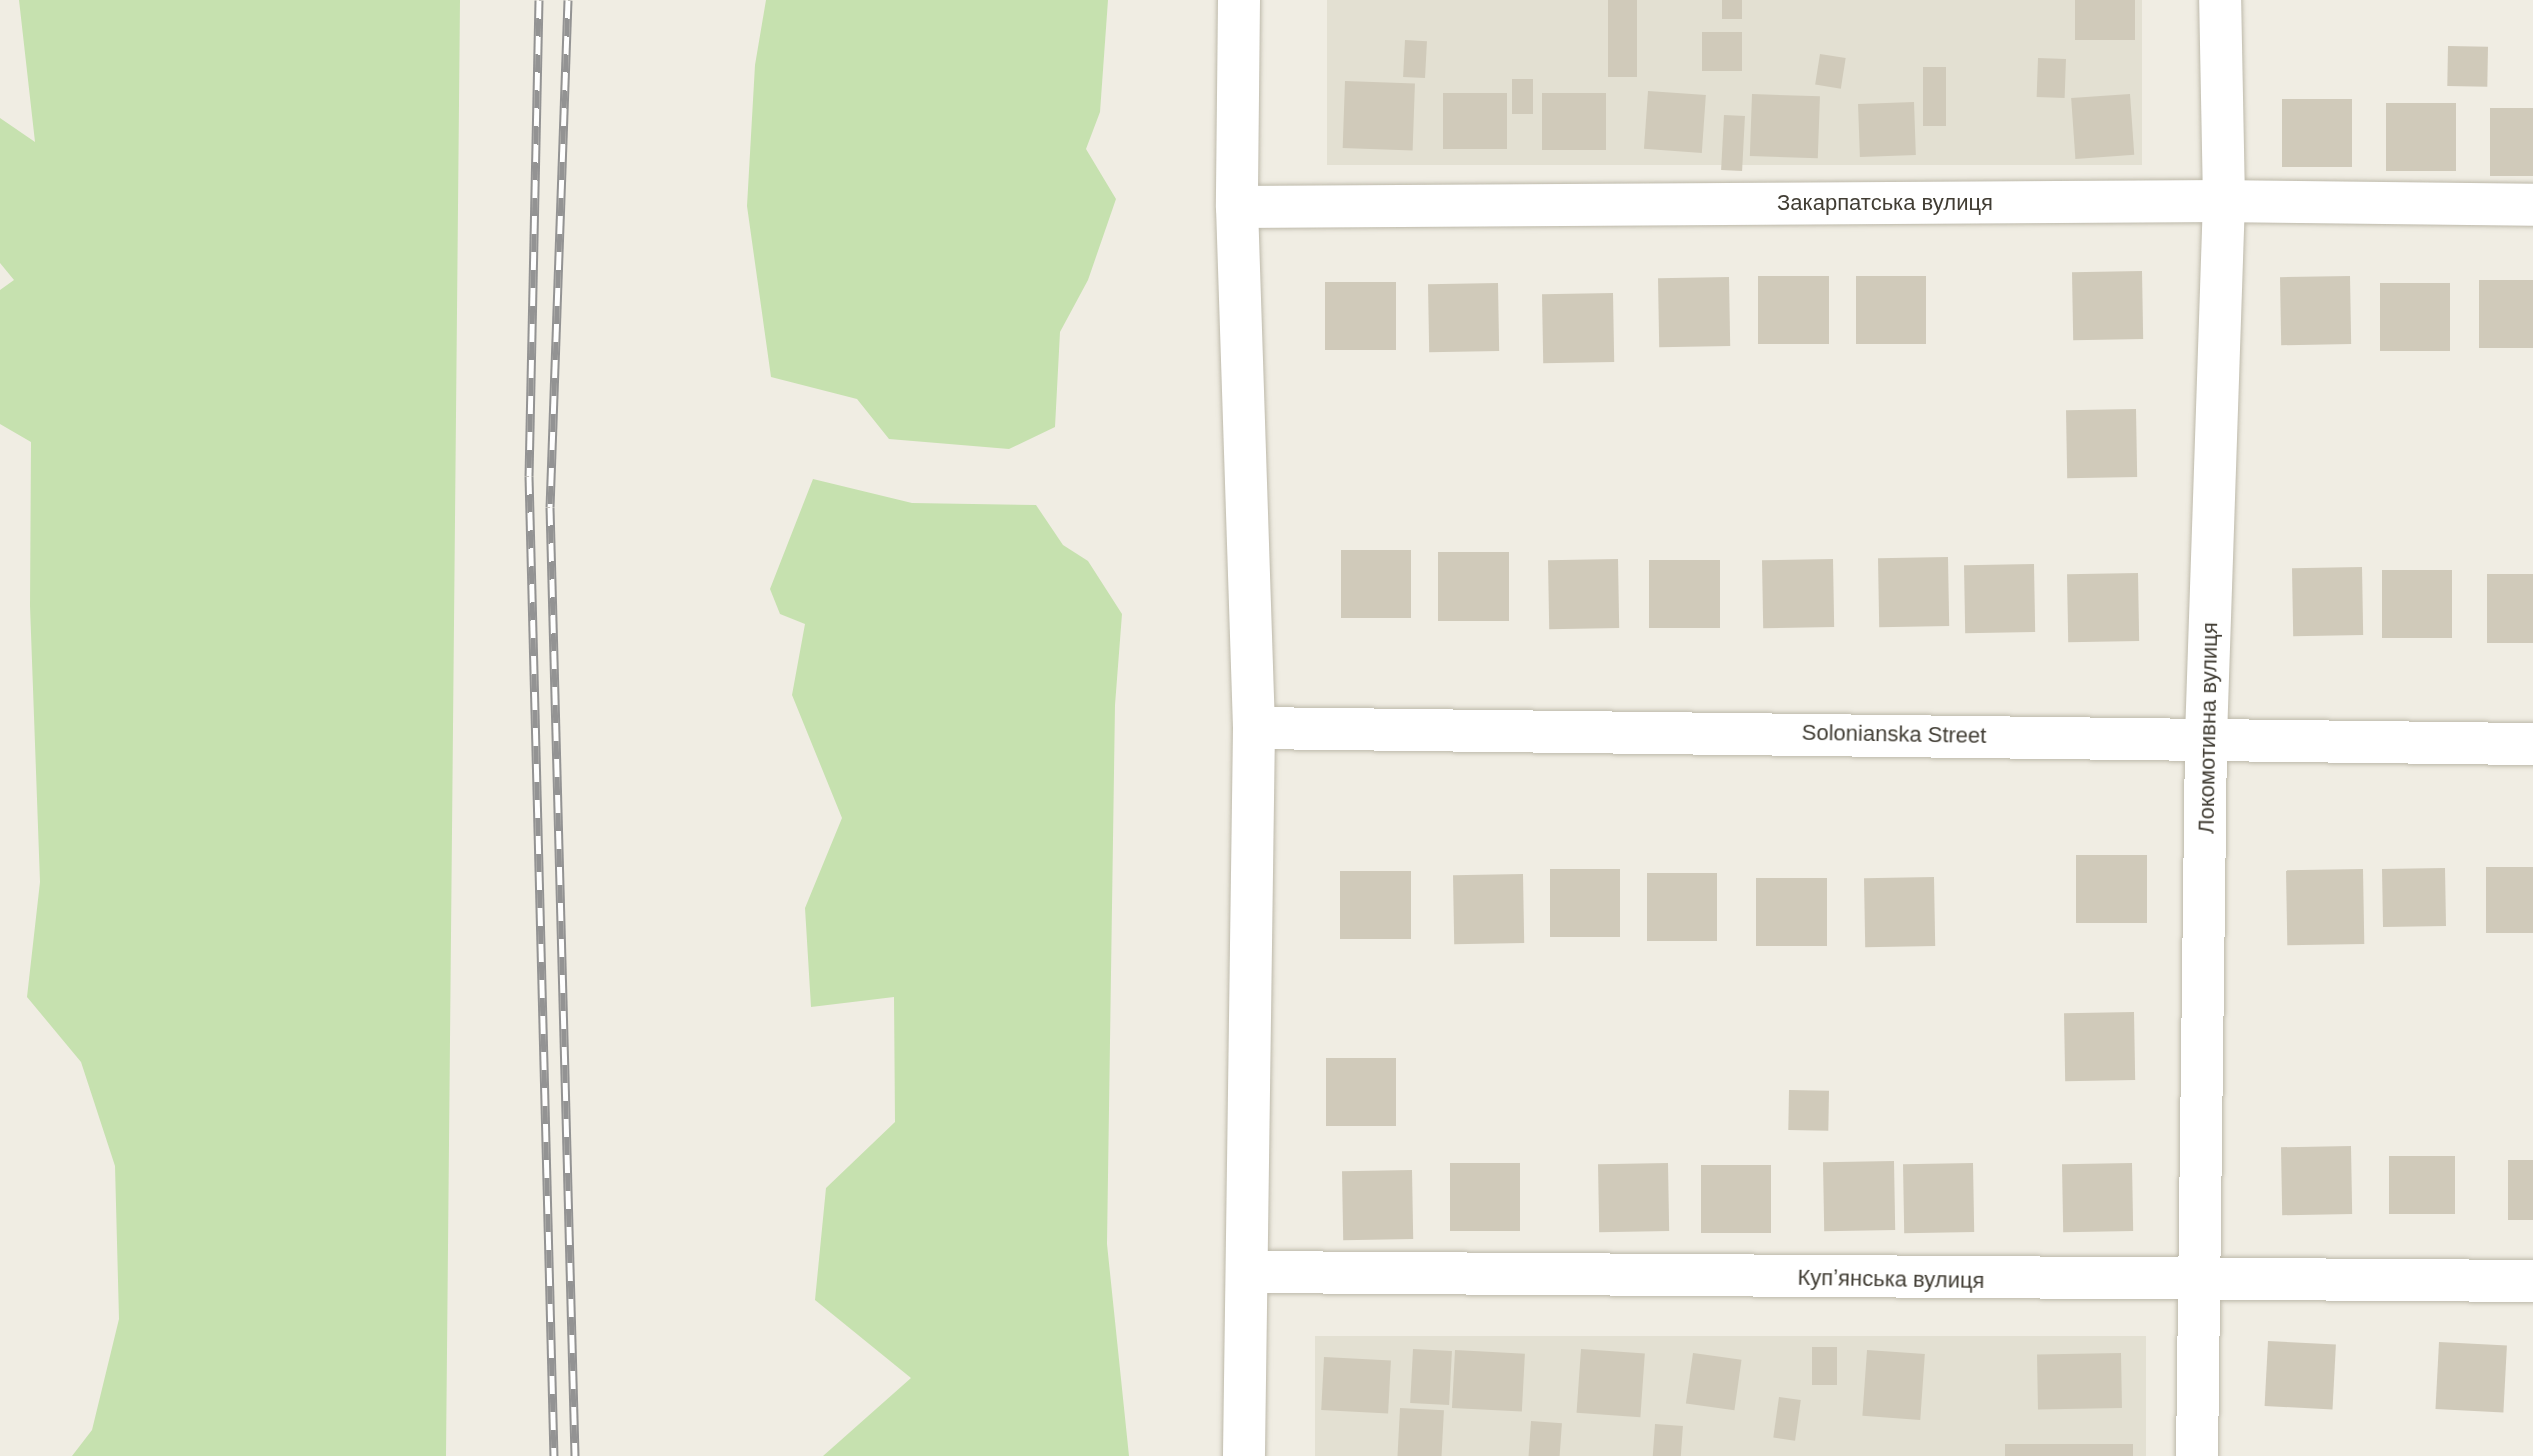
<!DOCTYPE html>
<html>
<head>
<meta charset="utf-8">
<style>
	body { margin:0 }
	#map { position:relative; width:2533px; height:1456px; overflow:hidden; background:#f0ede3; font-family:Helvetica,sans-serif }
	div>[style] { position:absolute }
	.residential>* { inset:0; background:#e3e0d2; transform-origin:0 0 }
	.green>* { inset:0; background:#c6e1af }
	.building>* { inset:0; background:#d0caba; transform-origin:0 0 }
	.roads { filter:drop-shadow(0 0 2px #bdb9aa) drop-shadow(0 0 2px #bdb9aa) }
	.minor>* { height:42px; margin:-21px; padding:0 21px; transform-origin:21px; border-radius:21px; background:#fff }
	.rail>* { height:9px; margin-top:-4.5px; transform-origin:0; background:repeating-linear-gradient(90deg,#fff 0 18px,#939393 0 36px); box-sizing:border-box; border-block:2px solid #939393 }
	span { translate:-50% -50%; white-space:nowrap; text-align:center; line-height:1.15; -webkit-text-stroke:6px #fff; paint-order:stroke }
	.street-label { font-size:22px; color:#413d34 }
</style>
</head>
<body>
<div id="map">
	<div class="residential">
		<div style="left:1327px;top:0;width:815px;height:165px"></div>
		<div style="left:1315px;top:1336px;width:831px;height:120px"></div>
	</div>
	<div class="green">
		<div style="clip-path:polygon(19px 0,460px 0,446px 1456px,72px 1456px,92px 1430px,119px 1319px,115px 1166px,81px 1062px,27px 997px,40px 882px,30px 606px,31px 442px,0 424px,0 290px,14px 280px,0 263px,0 118px,35px 142px)"></div>
		<div style="clip-path:polygon(766px 0,1108px 0,1100px 112px,1086px 149px,1116px 199px,1088px 280px,1060px 332px,1055px 427px,1009px 449px,889px 439px,857px 399px,771px 377px,747px 206px,755px 65px)"></div>
		<div style="clip-path:polygon(813px 479px,912px 503px,1036px 505px,1063px 545px,1088px 561px,1122px 614px,1115px 705px,1107px 1244px,1129px 1456px,823px 1456px,911px 1378px,815px 1300px,826px 1188px,895px 1122px,894px 997px,811px 1007px,805px 908px,842px 818px,792px 695px,805px 624px,780px 614px,770px 589px)"></div>
	</div>
	<div class="building">
		<div style="left:1608px;top:0;width:29px;height:77px"></div>
		<div style="left:1722px;top:0;width:20px;height:19px"></div>
		<div style="left:2075px;top:0;width:60px;height:40px"></div>
		<div style="left:1702px;top:32px;width:40px;height:39px"></div>
		<div style="left:1405px;top:40px;width:22px;height:37px;rotate:3deg"></div>
		<div style="left:2448px;top:46px;width:40px;height:40px;rotate:1deg"></div>
		<div style="left:1820px;top:54px;width:26px;height:31px;rotate:9deg"></div>
		<div style="left:2038px;top:58px;width:28px;height:39px;rotate:2deg"></div>
		<div style="left:1923px;top:67px;width:23px;height:59px"></div>
		<div style="left:1512px;top:79px;width:21px;height:35px"></div>
		<div style="left:1345px;top:81px;width:70px;height:67px;rotate:2deg"></div>
		<div style="left:1648px;top:91px;width:58px;height:58px;rotate:4deg"></div>
		<div style="left:1443px;top:93px;width:64px;height:56px"></div>
		<div style="left:1606px;top:93px;width:57px;height:64px;rotate:90deg"></div>
		<div style="left:1752px;top:94px;width:68px;height:62px;rotate:2deg"></div>
		<div style="left:2130px;top:94px;width:61px;height:59px;rotate:86deg"></div>
		<div style="left:2282px;top:99px;width:70px;height:68px"></div>
		<div style="left:1914px;top:102px;width:53px;height:56px;rotate:88deg"></div>
		<div style="left:2386px;top:103px;width:70px;height:68px"></div>
		<div style="left:2490px;top:108px;width:43px;height:68px"></div>
		<div style="left:1724px;top:115px;width:21px;height:55px;rotate:3deg"></div>
		<div style="left:2142px;top:271px;width:68px;height:70px;rotate:89deg"></div>
		<div style="left:1758px;top:276px;width:71px;height:68px"></div>
		<div style="left:1856px;top:276px;width:70px;height:68px"></div>
		<div style="left:2350px;top:276px;width:68px;height:70px;rotate:89deg"></div>
		<div style="left:1729px;top:277px;width:69px;height:71px;rotate:89deg"></div>
		<div style="left:2533px;top:280px;width:68px;height:54px;rotate:90deg"></div>
		<div style="left:1325px;top:282px;width:71px;height:68px"></div>
		<div style="left:1498px;top:283px;width:68px;height:70px;rotate:89deg"></div>
		<div style="left:2380px;top:283px;width:70px;height:68px"></div>
		<div style="left:1613px;top:293px;width:69px;height:71px;rotate:89deg"></div>
		<div style="left:2136px;top:409px;width:68px;height:70px;rotate:89deg"></div>
		<div style="left:1341px;top:550px;width:70px;height:68px"></div>
		<div style="left:1438px;top:552px;width:71px;height:69px"></div>
		<div style="left:1948px;top:557px;width:69px;height:70px;rotate:89deg"></div>
		<div style="left:1618px;top:559px;width:69px;height:70px;rotate:89deg"></div>
		<div style="left:1833px;top:559px;width:68px;height:71px;rotate:89deg"></div>
		<div style="left:1720px;top:560px;width:68px;height:71px;rotate:90deg"></div>
		<div style="left:2034px;top:564px;width:68px;height:70px;rotate:89deg"></div>
		<div style="left:2362px;top:567px;width:68px;height:70px;rotate:89deg"></div>
		<div style="left:2382px;top:570px;width:70px;height:68px"></div>
		<div style="left:2138px;top:573px;width:68px;height:71px;rotate:89deg"></div>
		<div style="left:2533px;top:574px;width:69px;height:46px;rotate:90deg"></div>
		<div style="left:2076px;top:855px;width:71px;height:68px"></div>
		<div style="left:2533px;top:867px;width:66px;height:47px;rotate:90deg"></div>
		<div style="left:2445px;top:868px;width:58px;height:63px;rotate:89deg"></div>
		<div style="left:1550px;top:869px;width:70px;height:68px"></div>
		<div style="left:2363px;top:869px;width:75px;height:77px;rotate:89deg"></div>
		<div style="left:1411px;top:871px;width:68px;height:71px;rotate:90deg"></div>
		<div style="left:1647px;top:873px;width:70px;height:68px"></div>
		<div style="left:1523px;top:874px;width:69px;height:70px;rotate:89deg"></div>
		<div style="left:1934px;top:877px;width:69px;height:70px;rotate:89deg"></div>
		<div style="left:1756px;top:878px;width:71px;height:68px"></div>
		<div style="left:2134px;top:1012px;width:68px;height:70px;rotate:89deg"></div>
		<div style="left:1326px;top:1058px;width:70px;height:68px"></div>
		<div style="left:1789px;top:1090px;width:40px;height:40px;rotate:1deg"></div>
		<div style="left:2351px;top:1146px;width:68px;height:70px;rotate:89deg"></div>
		<div style="left:2389px;top:1156px;width:66px;height:58px"></div>
		<div style="left:2508px;top:1160px;width:25px;height:60px"></div>
		<div style="left:1894px;top:1161px;width:69px;height:71px;rotate:89deg"></div>
		<div style="left:1450px;top:1163px;width:70px;height:68px"></div>
		<div style="left:1668px;top:1163px;width:68px;height:70px;rotate:89deg"></div>
		<div style="left:1973px;top:1163px;width:69px;height:70px;rotate:89deg"></div>
		<div style="left:2132px;top:1163px;width:68px;height:70px;rotate:89deg"></div>
		<div style="left:1701px;top:1165px;width:70px;height:68px"></div>
		<div style="left:1412px;top:1170px;width:69px;height:70px;rotate:89deg"></div>
		<div style="left:2268px;top:1341px;width:68px;height:65px;rotate:3deg"></div>
		<div style="left:2439px;top:1342px;width:68px;height:67px;rotate:3deg"></div>
		<div style="left:1812px;top:1347px;width:25px;height:38px"></div>
		<div style="left:1413px;top:1349px;width:39px;height:54px;rotate:3deg"></div>
		<div style="left:1581px;top:1349px;width:64px;height:64px;rotate:4deg"></div>
		<div style="left:1455px;top:1350px;width:70px;height:58px;rotate:3deg"></div>
		<div style="left:1867px;top:1350px;width:58px;height:66px;rotate:4deg"></div>
		<div style="left:1693px;top:1353px;width:49px;height:51px;rotate:8deg"></div>
		<div style="left:2121px;top:1353px;width:55px;height:84px;rotate:89deg"></div>
		<div style="left:1324px;top:1357px;width:67px;height:53px;rotate:3deg"></div>
		<div style="left:1779px;top:1397px;width:22px;height:41px;rotate:8deg"></div>
		<div style="left:1400px;top:1408px;width:44px;height:48px;rotate:3deg"></div>
		<div style="left:1531px;top:1421px;width:31px;height:35px;rotate:4deg"></div>
		<div style="left:1655px;top:1424px;width:28px;height:32px;rotate:4deg"></div>
		<div style="left:2005px;top:1444px;width:128px;height:12px"></div>
	</div>
	<div class="roads">
		<div class="minor">
			<div style="left:1239px;top:0;width:207px;rotate:90.6deg"></div>
			<div style="left:1237px;top:207px;width:521px;rotate:88.13deg"></div>
			<div style="left:1254px;top:728px;width:728px;rotate:90.79deg"></div>
			<div style="left:1237px;top:207px;width:987px;rotate:-0.35deg"></div>
			<div style="left:2224px;top:201px;width:309px;rotate:0.7deg"></div>
			<div style="left:1254px;top:728px;width:1279px;rotate:0.72deg"></div>
			<div style="left:1250px;top:1272px;width:1283px;rotate:0.4deg"></div>
			<div style="left:2197px;top:1456px;width:719px;rotate:-89.28deg"></div>
			<div style="left:2206px;top:737px;width:536px;rotate:-88.08deg"></div>
			<div style="left:2224px;top:201px;width:201px;rotate:-91.1deg"></div>
		</div>
	</div>
	<div class="rail">
		<div style="left:539px;top:0;width:476px;rotate:91.2deg"></div>
		<div style="left:529px;top:476px;width:980px;rotate:88.54deg"></div>
		<div style="left:568px;top:0;width:507px;rotate:92.03deg"></div>
		<div style="left:550px;top:507px;width:949px;rotate:88.49deg"></div>
	</div>
	<div class="street-label">
		<span style="left:1885px;top:203px">Закарпатська вулиця</span>
		<span style="left:2208px;top:728px;rotate:-89deg">Локомотивна вулиця</span>
		<span style="left:1894px;top:734px;rotate:1deg">Solonianska Street</span>
		<span style="left:1891px;top:1279px;rotate:1deg">Купʼянська вулиця</span>
	</div>
</div>
</body>
</html>
